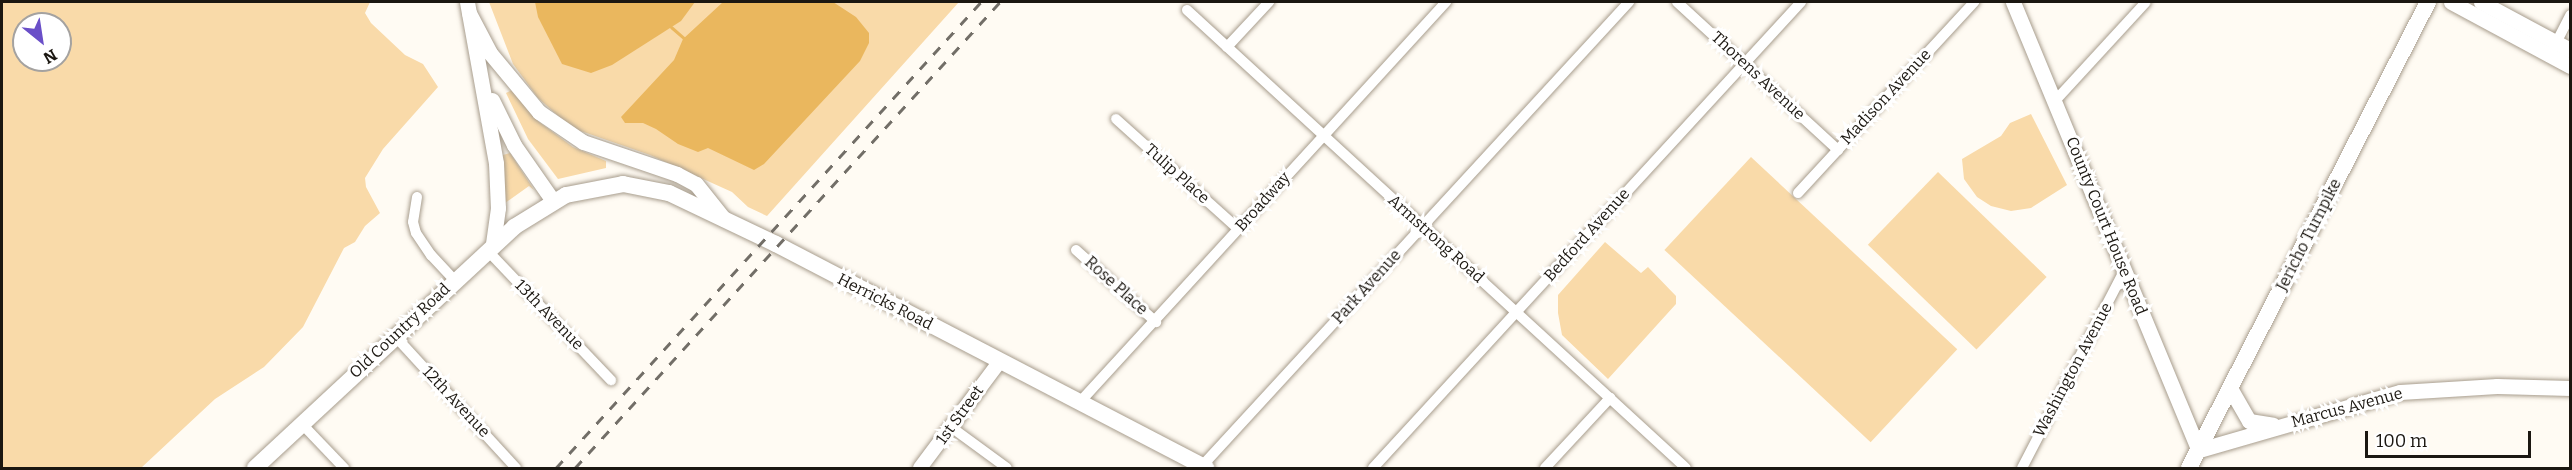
<!DOCTYPE html>
<html>
<head>
<meta charset="utf-8">
<style>
	body { margin:0 }
	#map { position:relative; width:2572px; height:470px; overflow:hidden; background:#fffbf3; font-family:Bitter,serif }
	div>[style] { position:absolute }
	.green>* { inset:0; background:#f9daa9; transform-origin:0 0 }
	.water>* { inset:0; background:#eab75e }
	.stream>* { height:3px; margin:-1.5px; padding:0 1.5px; transform-origin:1.5px; border-radius:1.5px; background:#eab75e }
	.roads { filter:drop-shadow(0 0 2px #a89d8d) drop-shadow(0 0 2px #a89d8d) }
	.minor>* { height:10px; margin:-5px; padding:0 5px; transform-origin:5px; border-radius:5px; background:#fff }
	.tertiary>* { height:14px; margin:-7px; padding:0 7px; transform-origin:7px; border-radius:7px; background:#fff }
	.secondary>* { height:15px; margin:-7.5px; padding:0 7.5px; transform-origin:7.5px; border-radius:7.5px; background:#fff }
	.primary>* { height:16px; margin:-8px; padding:0 8px; transform-origin:8px; border-radius:8px; background:#fff }
	.rail>* { height:3px; margin-top:-1.5px; transform-origin:0; background:repeating-linear-gradient(90deg,#726e67 0 10px,transparent 0 20px) }
	span { translate:-50% -50%; white-space:nowrap; text-align:center; line-height:1.15; -webkit-text-stroke:6px #fff; paint-order:stroke }
	.street-label { font-size:16px; color:#1b1711 }
	.frame { position:absolute; inset:0; border:3px solid #1b1711; pointer-events:none }
	.north { position:absolute; left:12px; top:12px; width:60px; height:60px; box-sizing:border-box; background:#fff; border:2px solid #a4a2a0; border-radius:50%; rotate:150deg; font-size:16px; font-weight:700; line-height:24px; text-align:center; color:#1b1711 }
	.north::after { content:''; display:block; margin:auto; width:21px; height:27px; background:#6a4fc8; clip-path:polygon(50% 0,100% 100%,50% 72%,0 100%) }
	.scale { position:absolute; left:2365px; top:431px; width:166px; height:27px; box-sizing:border-box; border:3px solid #1b1711; border-top:0; padding-left:8px; font-size:18px; line-height:21px; white-space:nowrap; color:#1b1711; -webkit-text-stroke:4px #fff; paint-order:stroke }
</style>
</head>
<body>
<div id="map">
	<div class="green">
		<div style="clip-path:polygon(evenodd,2px 2px,370px 2px,365px 13px,371px 23px,405px 55px,423px 64px,438px 87px,383px 149px,365px 178px,366px 187px,380px 213px,365px 226px,355px 242px,344px 248px,303px 327px,264px 367px,215px 399px,141px 468px,2px 468px,2px 2px,24px 24px,60px 24px,60px 60px,24px 60px,24px 24px)"></div>
		<div style="clip-path:polygon(489px 2px,959px 2px,767px 216px,748px 207px,732px 192px,650px 155px,572px 128px,538px 98px,513px 64px)"></div>
		<div style="clip-path:polygon(512px 90px,539px 122px,573px 147px,606px 161px,606px 168px,558px 179px,528px 139px,506px 93px)"></div>
		<div style="clip-path:polygon(2031px 114px,2067px 185px,2031px 208px,2011px 211px,1991px 206px,1977px 197px,1964px 179px,1962px 159px,2001px 136px,2010px 123px)"></div>
		<div style="clip-path:polygon(510px 153px,534px 190px,529px 186px,505px 203px,503px 155px)"></div>
		<div style="left:1751px;top:157px;width:282px;height:127px;rotate:43deg"></div>
		<div style="left:1938px;top:172px;width:151px;height:101px;rotate:44deg"></div>
		<div style="clip-path:polygon(1605px 242px,1641px 273px,1648px 267px,1676px 296px,1676px 304px,1608px 379px,1562px 335px,1558px 313px,1558px 295px)"></div>
	</div>
	<div class="water">
		<div style="clip-path:polygon(535px 2px,695px 2px,681px 21px,612px 65px,591px 73px,562px 64px,538px 17px)"></div>
		<div style="clip-path:polygon(723px 2px,833px 2px,856px 17px,869px 33px,869px 43px,860px 61px,764px 164px,754px 170px,708px 148px,698px 152px,678px 144px,656px 129px,643px 123px,625px 123px,621px 117px,674px 60px,683px 39px)"></div>
	</div>
	<div class="stream">
		<div style="left:671px;top:27px;width:20px;rotate:41deg"></div>
	</div>
	<div class="roads">
		<div class="minor">
			<div style="left:1677px;top:2px;width:219px;rotate:42.6deg"></div>
			<div style="left:1187px;top:10px;width:677px;rotate:42.55deg"></div>
			<div style="left:1227px;top:47px;width:62px;rotate:-47deg"></div>
			<div style="left:2554px;top:47px;width:36px;rotate:-63deg"></div>
			<div style="left:2055px;top:101px;width:134px;rotate:-47.4deg"></div>
			<div style="left:1116px;top:119px;width:164px;rotate:42deg"></div>
			<div style="left:1798px;top:193px;width:260px;rotate:-47.3deg"></div>
			<div style="left:417px;top:197px;width:25px;rotate:99deg"></div>
			<div style="left:413px;top:222px;width:11px;rotate:75deg"></div>
			<div style="left:416px;top:233px;width:27px;rotate:56deg"></div>
			<div style="left:431px;top:255px;width:34px;rotate:47deg"></div>
			<div style="left:487px;top:250px;width:180px;rotate:46.4deg"></div>
			<div style="left:1076px;top:250px;width:108px;rotate:42deg"></div>
			<div style="left:395px;top:336px;width:179px;rotate:47.5deg"></div>
			<div style="left:1079px;top:403px;width:544px;rotate:-47.53deg"></div>
			<div style="left:302px;top:424px;width:61px;rotate:46.3deg"></div>
			<div style="left:951px;top:427px;width:69px;rotate:36.2deg"></div>
			<div style="left:1202px;top:466px;width:631px;rotate:-47.38deg"></div>
			<div style="left:1373px;top:468px;width:633px;rotate:-47.43deg"></div>
			<div style="left:1545px;top:468px;width:96px;rotate:-47.1deg"></div>
			<div style="left:2022px;top:468px;width:222px;rotate:-62.6deg"></div>
		</div>
		<div class="tertiary">
			<div style="left:920px;top:468px;width:134px;rotate:-53.2deg"></div>
		</div>
		<div class="secondary">
			<div style="left:467px;top:2px;width:164px;rotate:79.8deg"></div>
			<div style="left:496px;top:163px;width:45px;rotate:87.5deg"></div>
			<div style="left:498px;top:208px;width:36px;rotate:98deg"></div>
			<div style="left:2013px;top:2px;width:485px;rotate:67.5deg"></div>
			<div style="left:2199px;top:450px;width:209px;rotate:-16.1deg"></div>
			<div style="left:2400px;top:392px;width:97px;rotate:-3.5deg"></div>
			<div style="left:2497px;top:386px;width:73px;rotate:1.6deg"></div>
			<div style="left:2451px;top:2px;width:135px;rotate:28.3deg"></div>
			<div style="left:2481px;top:2px;width:101px;rotate:28.3deg"></div>
			<div style="left:469px;top:13px;width:45px;rotate:62.3deg"></div>
			<div style="left:490px;top:53px;width:77px;rotate:50.3deg"></div>
			<div style="left:539px;top:112px;width:53px;rotate:34.3deg"></div>
			<div style="left:583px;top:142px;width:99px;rotate:18.8deg"></div>
			<div style="left:677px;top:174px;width:21px;rotate:28deg"></div>
			<div style="left:696px;top:184px;width:45px;rotate:51.3deg"></div>
			<div style="left:492px;top:100px;width:50px;rotate:63.9deg"></div>
			<div style="left:514px;top:145px;width:68px;rotate:55.1deg"></div>
			<div style="left:2230px;top:388px;width:38px;rotate:60deg"></div>
			<div style="left:2249px;top:421px;width:24px;rotate:9deg"></div>
		</div>
		<div class="primary">
			<div style="left:255px;top:468px;width:354px;rotate:-42.9deg"></div>
			<div style="left:514px;top:227px;width:61px;rotate:-31.6deg"></div>
			<div style="left:566px;top:195px;width:58px;rotate:-10.9deg"></div>
			<div style="left:623px;top:184px;width:47px;rotate:11.1deg"></div>
			<div style="left:669px;top:193px;width:119px;rotate:25.5deg"></div>
			<div style="left:776px;top:244px;width:485px;rotate:27.5deg"></div>
			<div style="left:2189px;top:468px;width:524px;rotate:-62.85deg"></div>
		</div>
	</div>
	<div class="rail">
		<div style="left:556px;top:468px;width:631px;rotate:-47.63deg"></div>
		<div style="left:575px;top:468px;width:631px;rotate:-47.63deg"></div>
	</div>
	<div class="street-label">
		<span style="left:1758px;top:76px;rotate:43deg">Thorens Avenue</span>
		<span style="left:1886px;top:97px;rotate:-47deg">Madison Avenue</span>
		<span style="left:1177px;top:174px;rotate:42deg">Tulip Place</span>
		<span style="left:1263px;top:202px;rotate:-48deg">Broadway</span>
		<span style="left:2106px;top:226px;rotate:68deg">County Court House Road</span>
		<span style="left:1587px;top:235px;rotate:-48deg">Bedford Avenue</span>
		<span style="left:2309px;top:235px;rotate:-63deg">Jericho Turnpike</span>
		<span style="left:1436px;top:239px;rotate:42deg">Armstrong Road</span>
		<span style="left:1116px;top:286px;rotate:42deg">Rose Place</span>
		<span style="left:1367px;top:287px;rotate:-48deg">Park Avenue</span>
		<span style="left:885px;top:302px;rotate:27deg">Herricks Road</span>
		<span style="left:549px;top:315px;rotate:46deg">13th Avenue</span>
		<span style="left:400px;top:331px;rotate:-43deg">Old Country Road</span>
		<span style="left:2073px;top:370px;rotate:-62deg">Washington Avenue</span>
		<span style="left:456px;top:402px;rotate:47deg">12th Avenue</span>
		<span style="left:2347px;top:408px;rotate:-15deg">Marcus Avenue</span>
		<span style="left:960px;top:415px;rotate:-54deg">1st Street</span>
	</div>
	<div class="frame"></div>
	<div class="north">N</div>
	<div class="scale">100 m</div>
</div>
</body>
</html>
